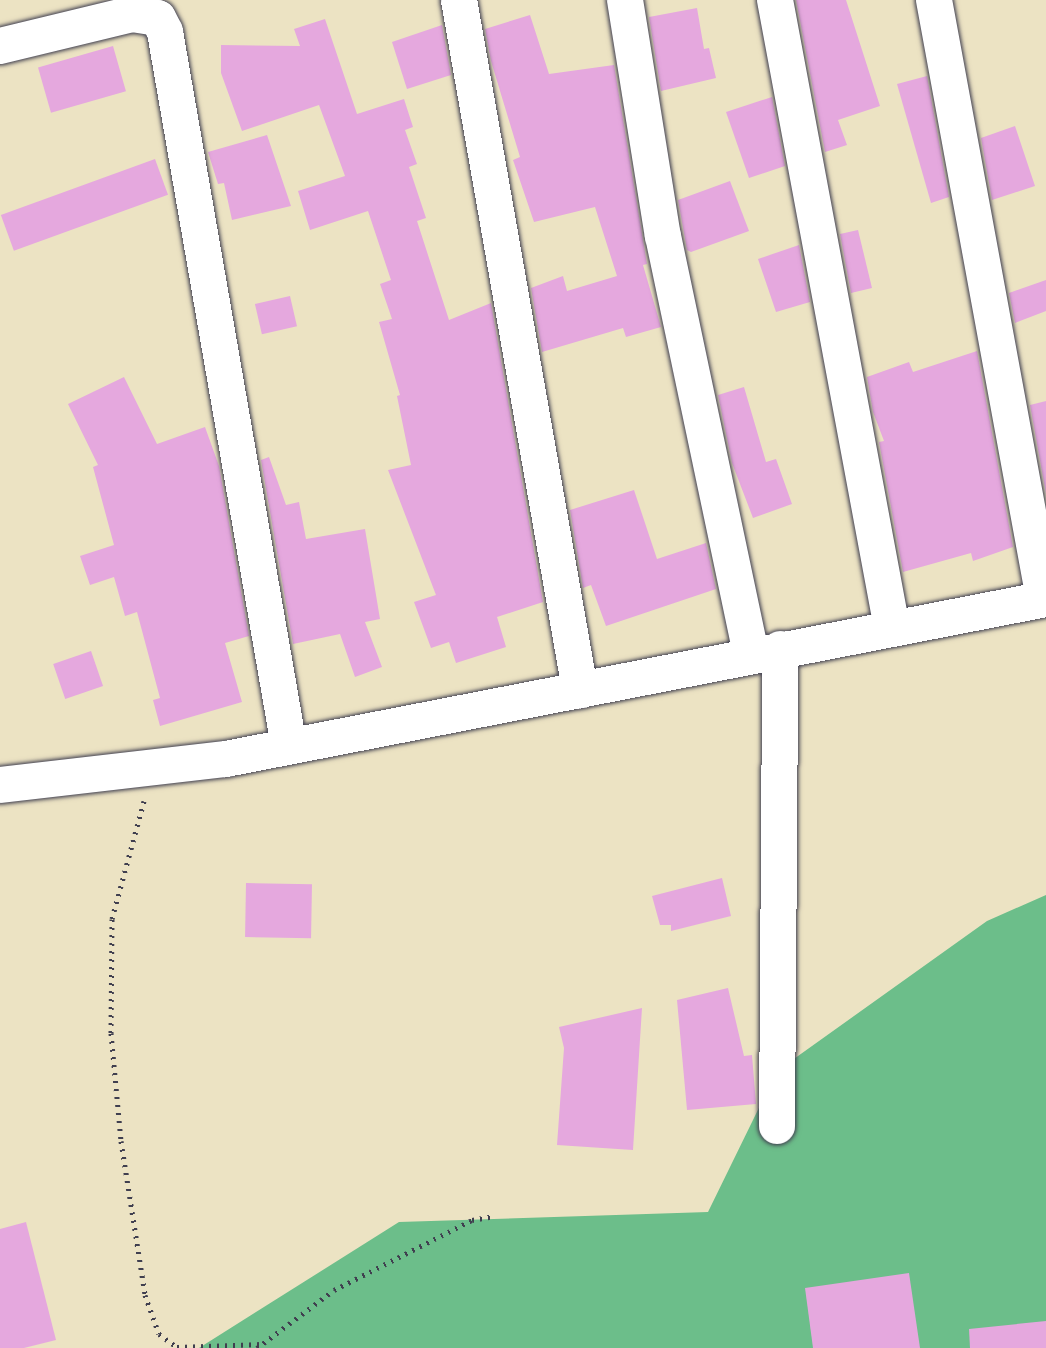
<!DOCTYPE html>
<html>
<head>
<meta charset="utf-8">
<style>
	body { margin:0 }
	#map { position:relative; width:1046px; height:1348px; overflow:hidden; background:#ece3c3; font-family:Alegreya,serif }
	div>[style] { position:absolute }
	.forest>* { inset:0; background:#6cbe8a }
	.building>* { inset:0; background:#e5a8de; transform-origin:0 0 }
	.path>* { height:5px; margin-top:-2.5px; transform-origin:0; background:repeating-linear-gradient(90deg,#403f4f 0 2px,transparent 0 8px) }
	.roads { filter:drop-shadow(0 0 2px #403f4f) drop-shadow(0 0 2px #403f4f) }
	.street>* { height:36px; margin:-18px; padding:0 18px; transform-origin:18px; border-radius:18px; background:#fff }
	span { translate:-50% -50%; white-space:nowrap; text-align:center; line-height:1.15; -webkit-text-stroke:6px #fbf7ec; paint-order:stroke }
</style>
</head>
<body>
<div id="map">
	<div class="forest">
		<div style="clip-path:polygon(1046px 895px,1046px 1348px,199px 1348px,399px 1222px,708px 1212px,777px 1071px,987px 921px)"></div>
	</div>
	<div class="building">
		<div style="clip-path:polygon(796px 0,846px 0,880px 106px,838px 120px,847px 145px,825px 152px)"></div>
		<div style="clip-path:polygon(697px 8px,704px 49px,709px 48px,716px 78px,661px 91px,649px 17px)"></div>
		<div style="clip-path:polygon(530px 15px,549px 74px,614px 65px,647px 264px,643px 265px,661px 327px,626px 337px,623px 328px,542px 352px,531px 288px,563px 276px,567px 291px,617px 276px,595px 207px,534px 222px,513px 160px,520px 157px,491px 61px,485px 29px)"></div>
		<div style="clip-path:polygon(325px 19px,357px 114px,404px 99px,413px 127px,405px 130px,417px 164px,409px 167px,426px 218px,417px 221px,449px 320px,491px 303px,543px 602px,497px 617px,506px 647px,456px 663px,449px 642px,431px 648px,414px 602px,436px 595px,388px 470px,411px 465px,397px 396px,400px 395px,379px 322px,392px 319px,380px 284px,391px 280px,368px 211px,310px 230px,298px 191px,345px 176px,319px 105px,242px 131px,221px 73px,221px 45px,300px 46px,294px 29px)"></div>
		<div style="clip-path:polygon(442px 25px,451px 75px,407px 89px,392px 42px)"></div>
		<div style="left:113px;top:46px;width:47px;height:78px;rotate:74deg"></div>
		<div style="clip-path:polygon(927px 76px,949px 197px,931px 203px,897px 84px)"></div>
		<div style="clip-path:polygon(772px 97px,785px 166px,749px 178px,726px 112px)"></div>
		<div style="clip-path:polygon(1015px 126px,1035px 186px,992px 200px,981px 138px)"></div>
		<div style="clip-path:polygon(267px 135px,291px 206px,232px 220px,224px 183px,218px 184px,208px 152px)"></div>
		<div style="left:155px;top:159px;width:38px;height:164px;rotate:70deg"></div>
		<div style="clip-path:polygon(730px 181px,749px 231px,691px 252px,687px 250px,678px 200px)"></div>
		<div style="clip-path:polygon(858px 230px,872px 288px,851px 293px,840px 234px)"></div>
		<div style="clip-path:polygon(799px 245px,810px 302px,776px 312px,758px 259px)"></div>
		<div style="clip-path:polygon(1046px 280px,1046px 311px,1015px 323px,1009px 293px)"></div>
		<div style="left:290px;top:296px;width:31px;height:36px;rotate:77deg"></div>
		<div style="clip-path:polygon(977px 351px,1013px 547px,973px 561px,971px 553px,903px 572px,879px 442px,884px 441px,873px 412px,867px 377px,909px 362px,913px 372px)"></div>
		<div style="clip-path:polygon(124px 377px,157px 444px,205px 427px,219px 466px,249px 636px,225px 643px,242px 702px,160px 726px,153px 700px,160px 698px,137px 612px,125px 616px,114px 577px,90px 585px,80px 556px,114px 545px,93px 467px,98px 465px,68px 404px)"></div>
		<div style="clip-path:polygon(744px 387px,766px 462px,776px 459px,792px 504px,753px 518px,732px 463px,718px 395px)"></div>
		<div style="clip-path:polygon(1046px 401px,1046px 494px,1030px 405px)"></div>
		<div style="clip-path:polygon(269px 457px,286px 505px,299px 502px,306px 539px,365px 529px,380px 619px,365px 622px,382px 667px,355px 677px,340px 634px,293px 644px,261px 460px)"></div>
		<div style="clip-path:polygon(634px 490px,657px 559px,706px 543px,716px 589px,606px 626px,591px 585px,583px 588px,570px 510px)"></div>
		<div style="left:91px;top:651px;width:37px;height:40px;rotate:71deg"></div>
		<div style="clip-path:polygon(722px 878px,731px 916px,671px 931px,671px 925px,660px 925px,652px 896px)"></div>
		<div style="left:246px;top:883px;width:66px;height:54px;rotate:1deg"></div>
		<div style="clip-path:polygon(728px 988px,744px 1056px,752px 1055px,756px 1104px,687px 1110px,677px 1000px)"></div>
		<div style="clip-path:polygon(642px 1008px,633px 1150px,557px 1145px,564px 1048px,559px 1027px)"></div>
		<div style="clip-path:polygon(26px 1222px,56px 1340px,24px 1348px,0 1348px,0 1229px)"></div>
		<div style="clip-path:polygon(909px 1273px,920px 1348px,813px 1348px,805px 1288px)"></div>
		<div style="clip-path:polygon(1046px 1321px,1046px 1348px,970px 1348px,969px 1329px)"></div>
	</div>
	<div class="path">
		<div style="left:144px;top:801px;width:122px;rotate:105.2deg"></div>
		<div style="left:112px;top:919px;width:114px;rotate:90.5deg"></div>
		<div style="left:111px;top:1033px;width:108px;rotate:84.7deg"></div>
		<div style="left:121px;top:1141px;width:156px;rotate:81.1deg"></div>
		<div style="left:145px;top:1295px;width:41px;rotate:70.3deg"></div>
		<div style="left:159px;top:1334px;width:22px;rotate:36deg"></div>
		<div style="left:177px;top:1347px;width:85px;rotate:-2deg"></div>
		<div style="left:257px;top:1348px;width:96px;rotate:-37deg"></div>
		<div style="left:334px;top:1290px;width:155px;rotate:-26.9deg"></div>
		<div style="left:472px;top:1220px;width:23px;rotate:-10deg"></div>
	</div>
	<div class="roads">
		<div class="street">
			<div style="left:459px;top:0;width:701px;rotate:80.05deg"></div>
			<div style="left:625px;top:0;width:239px;rotate:80.9deg"></div>
			<div style="left:663px;top:236px;width:427px;rotate:78.1deg"></div>
			<div style="left:775px;top:0;width:639px;rotate:79.45deg"></div>
			<div style="left:934px;top:0;width:609px;rotate:79.59deg"></div>
			<div style="left:0;top:46px;width:136px;rotate:-13.6deg"></div>
			<div style="left:132px;top:14px;width:26px;rotate:9deg"></div>
			<div style="left:158px;top:18px;width:16px;rotate:63deg"></div>
			<div style="left:165px;top:32px;width:725px;rotate:80.15deg"></div>
			<div style="left:0;top:785px;width:227px;rotate:-6.6deg"></div>
			<div style="left:226px;top:759px;width:835px;rotate:-11.04deg"></div>
			<div style="left:777px;top:1126px;width:477px;rotate:-89.6deg"></div>
		</div>
	</div>
</div>
</body>
</html>
